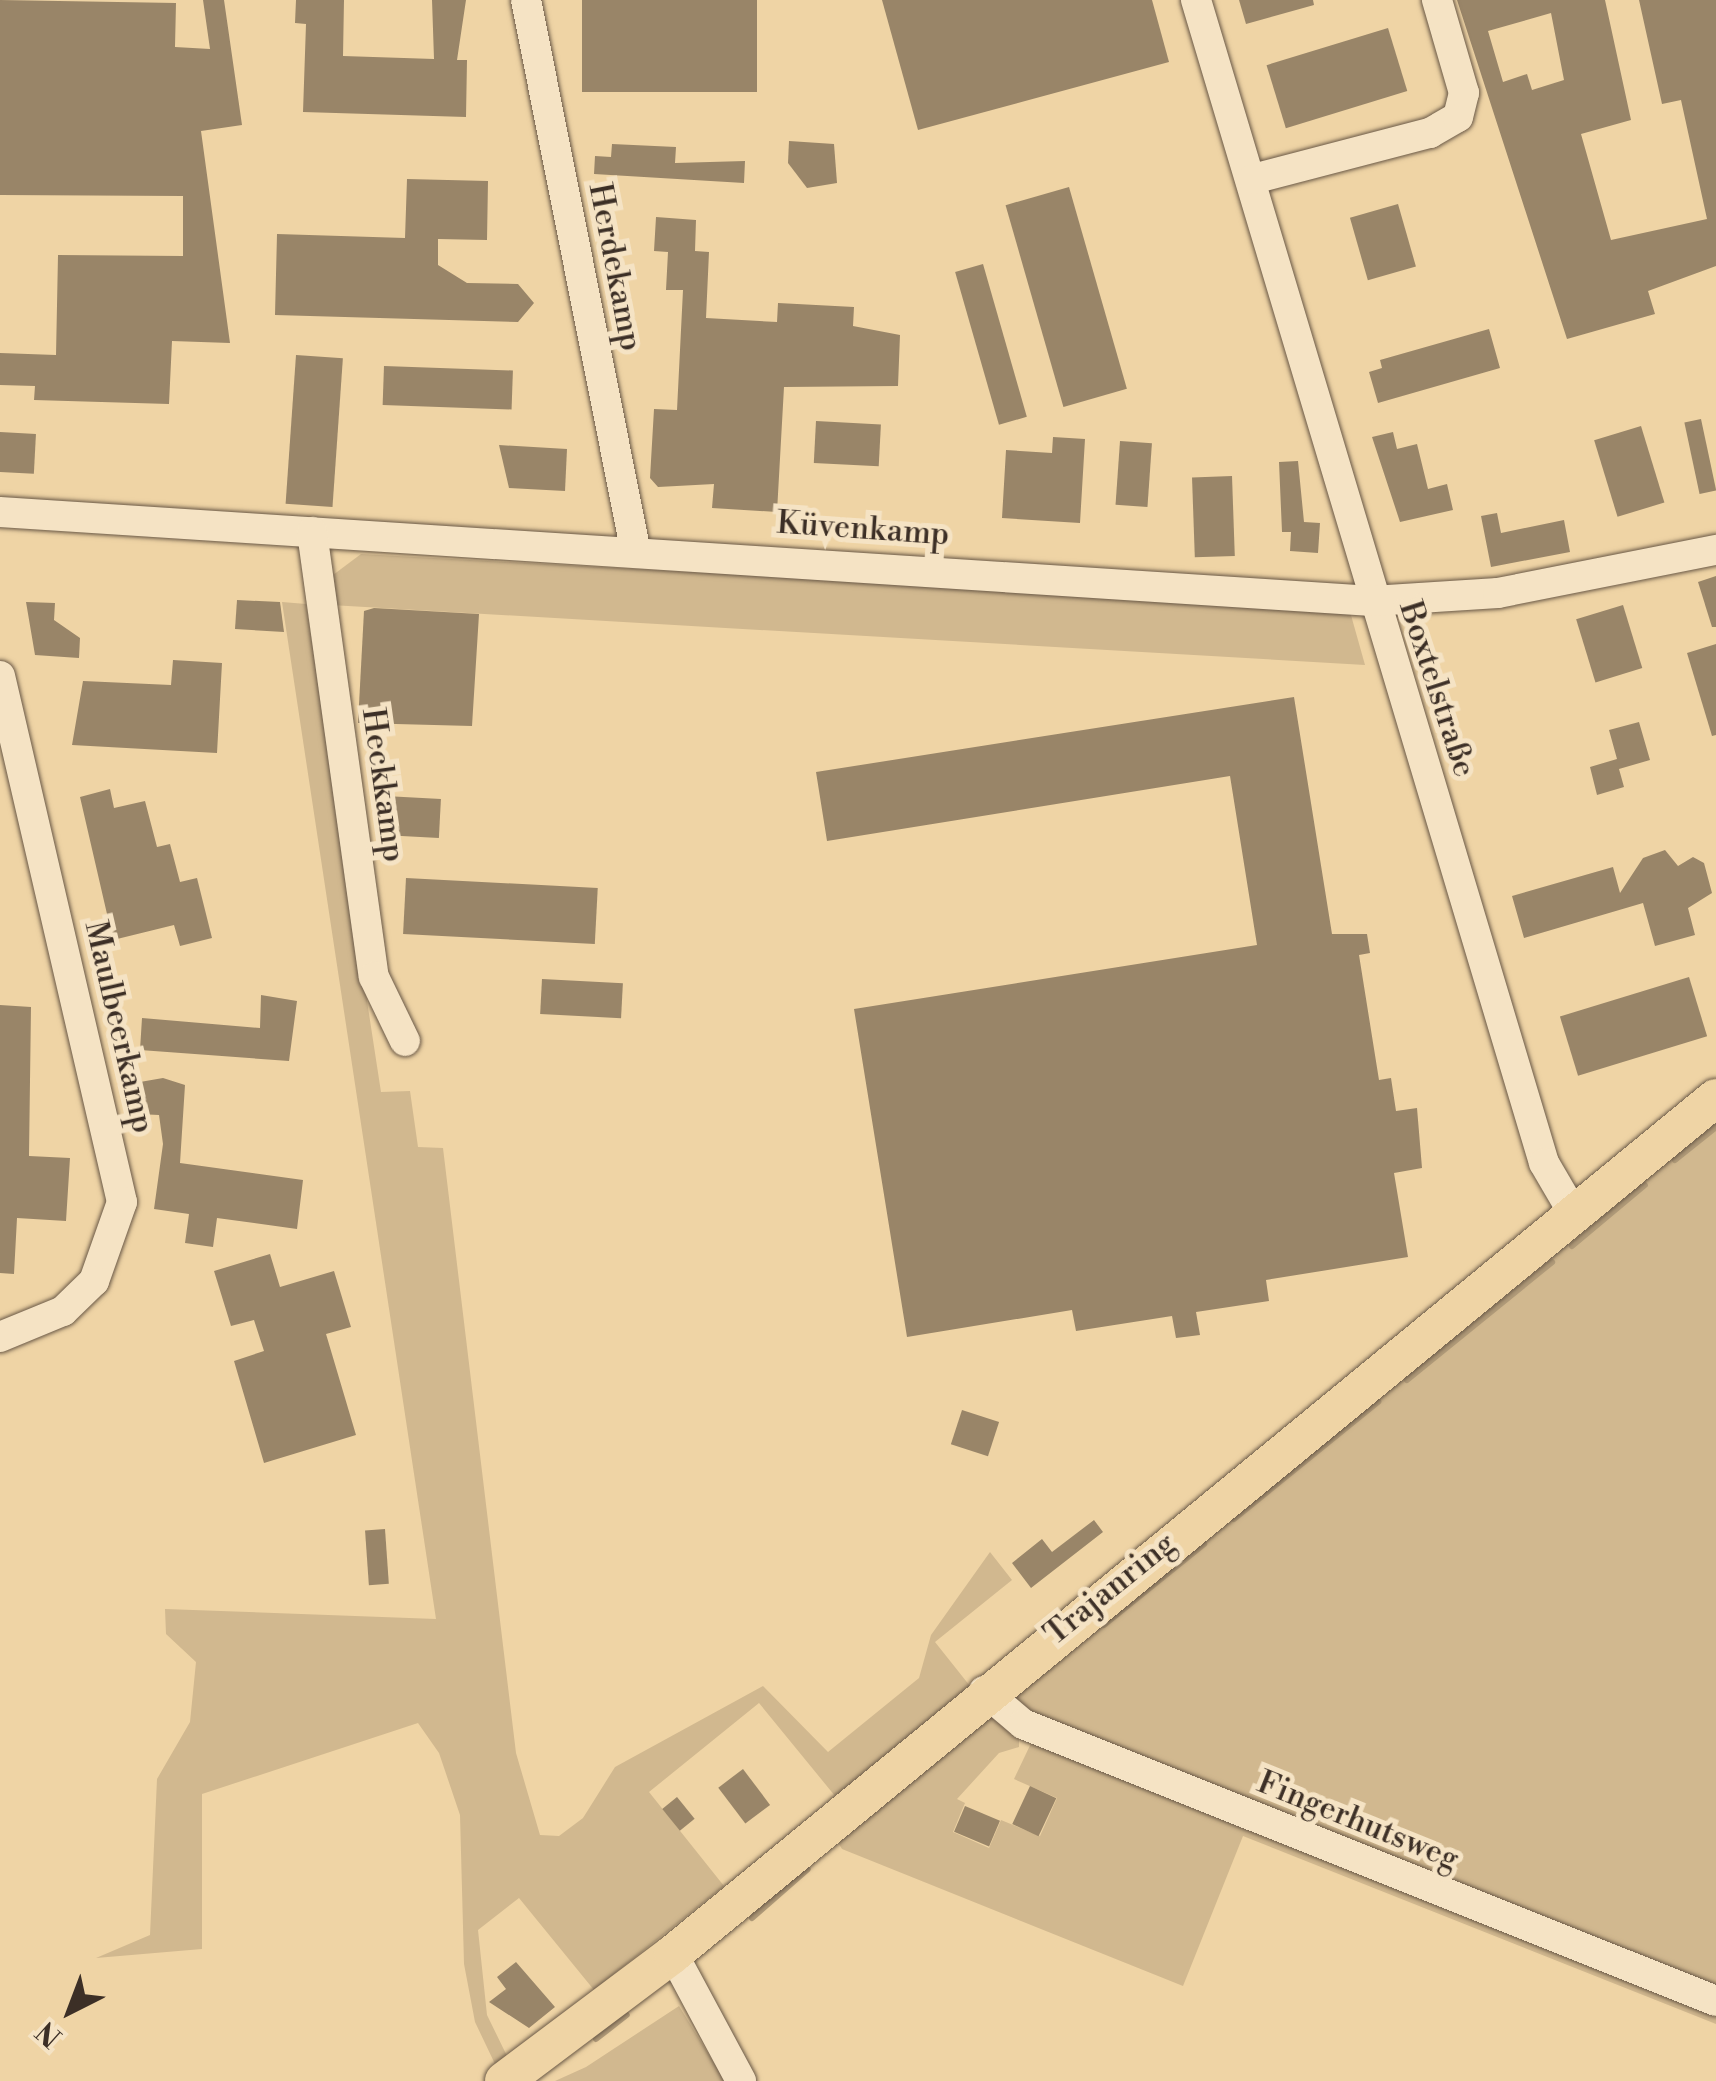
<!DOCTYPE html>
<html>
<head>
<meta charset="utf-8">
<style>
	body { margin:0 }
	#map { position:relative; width:1716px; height:2081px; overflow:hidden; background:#efd4a5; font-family:"Libre Bodoni",serif }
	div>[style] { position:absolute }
	.green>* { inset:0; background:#d1b88f }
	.stream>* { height:6px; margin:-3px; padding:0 3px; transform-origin:3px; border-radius:3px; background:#b29c7a }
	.building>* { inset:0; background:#998568; transform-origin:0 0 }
	.roads { filter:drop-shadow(0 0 2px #695846) drop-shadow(0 0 2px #695846) }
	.minor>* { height:30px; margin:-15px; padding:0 15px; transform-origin:15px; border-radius:15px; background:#f5e3c4 }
	.major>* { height:38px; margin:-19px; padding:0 19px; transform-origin:19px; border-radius:19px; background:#efd4a5 }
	span { translate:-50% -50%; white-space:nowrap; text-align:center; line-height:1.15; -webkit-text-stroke:10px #f5e3c4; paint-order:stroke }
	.street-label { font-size:32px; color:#3c2f26 }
	.north { position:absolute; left:20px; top:1961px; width:100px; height:100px; -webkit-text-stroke:8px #f5e3c4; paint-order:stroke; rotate:222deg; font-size:28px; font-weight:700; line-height:40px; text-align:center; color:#3c2f26 }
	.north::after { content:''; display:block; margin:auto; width:35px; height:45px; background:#3c2f26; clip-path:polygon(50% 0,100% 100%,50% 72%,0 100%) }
</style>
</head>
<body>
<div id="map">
	<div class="green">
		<div style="clip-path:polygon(361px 554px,1349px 608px,1365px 665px,331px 605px,329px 578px)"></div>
		<div style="clip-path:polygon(282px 602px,306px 604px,381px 1092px,410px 1091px,418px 1147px,443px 1148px,516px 1753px,540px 1835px,559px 1836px,583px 1818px,615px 1767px,763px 1686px,828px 1752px,919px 1678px,931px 1635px,990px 1552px,1012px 1580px,935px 1642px,970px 1686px,835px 1796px,759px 1703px,649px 1792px,724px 1886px,594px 1990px,519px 1898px,478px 1930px,487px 2015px,508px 2058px,495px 2064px,475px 2022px,464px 1964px,460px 1815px,439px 1753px,418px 1723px,202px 1794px,202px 1949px,96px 1958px,150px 1935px,157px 1779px,190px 1722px,196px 1662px,166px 1634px,165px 1609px,436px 1619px)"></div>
		<div style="clip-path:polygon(1716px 1117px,1716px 1993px,1045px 1724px,1001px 1693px)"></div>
		<div style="clip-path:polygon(977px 1709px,1019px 1728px,1019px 1747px,999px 1753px,957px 1799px,965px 1803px,953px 1832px,989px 1848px,1001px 1820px,1040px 1836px,1057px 1798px,1014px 1779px,1035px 1735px,1716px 2008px,1716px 2024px,1243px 1836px,1183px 1986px,842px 1849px,833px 1834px)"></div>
		<div style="clip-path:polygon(679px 2006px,725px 2081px,555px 2081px,586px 2067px)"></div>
	</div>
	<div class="stream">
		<div style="left:1675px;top:1160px;width:53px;rotate:-38.8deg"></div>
		<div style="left:1572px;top:1246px;width:95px;rotate:-39.9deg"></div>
		<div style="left:1407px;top:1380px;width:187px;rotate:-39.1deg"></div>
		<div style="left:1234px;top:1519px;width:186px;rotate:-39.1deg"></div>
		<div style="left:1104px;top:1625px;width:129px;rotate:-39deg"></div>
		<div style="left:752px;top:1918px;width:74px;rotate:-41.2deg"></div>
		<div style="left:596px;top:2039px;width:39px;rotate:-38deg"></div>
	</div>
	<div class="building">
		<div style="clip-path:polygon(0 0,176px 3px,175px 47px,210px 49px,203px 0,224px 0,242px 125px,201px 131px,230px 343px,172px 341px,169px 404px,34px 400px,35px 386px,0 385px,0 353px,56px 355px,58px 255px,183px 256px,183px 196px,0 195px)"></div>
		<div style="clip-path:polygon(296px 0,344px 0,343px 56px,434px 59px,432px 0,466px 0,457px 60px,467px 60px,466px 117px,303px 112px,306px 24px,295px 23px)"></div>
		<div style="left:582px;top:0;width:175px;height:92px"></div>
		<div style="clip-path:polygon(882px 0,1152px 0,1169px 62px,918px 130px)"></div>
		<div style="clip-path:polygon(1239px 0,1313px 0,1314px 5px,1246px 24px)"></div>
		<div style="clip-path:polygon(evenodd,1457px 0,1605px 0,1631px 120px,1581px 134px,1611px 240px,1707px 219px,1681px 100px,1662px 104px,1639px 0,1716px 0,1716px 266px,1648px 291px,1655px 314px,1567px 339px,1457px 0,1551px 13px,1564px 80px,1532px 90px,1527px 74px,1503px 82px,1488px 31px,1551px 13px)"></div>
		<div style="left:1388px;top:28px;width:66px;height:127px;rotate:73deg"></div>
		<div style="clip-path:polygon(789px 141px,834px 144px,837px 183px,807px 188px,788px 163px)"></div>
		<div style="clip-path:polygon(612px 144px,676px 147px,675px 163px,745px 161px,744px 183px,594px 174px,595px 156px,611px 157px)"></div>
		<div style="clip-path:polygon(407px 179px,488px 181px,487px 240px,438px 239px,438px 265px,467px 283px,518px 284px,534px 303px,518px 322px,275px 315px,277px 234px,405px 238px)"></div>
		<div style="left:1069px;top:187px;width:210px;height:66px;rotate:74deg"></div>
		<div style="left:1398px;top:204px;width:65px;height:50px;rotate:74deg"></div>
		<div style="clip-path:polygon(656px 217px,696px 220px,695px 251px,709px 252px,706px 318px,777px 322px,778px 303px,854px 307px,853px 326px,900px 335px,898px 386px,784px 387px,777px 512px,712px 508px,714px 484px,658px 487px,650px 478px,654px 409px,677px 410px,683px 290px,666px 290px,668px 252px,654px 251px)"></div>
		<div style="left:983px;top:264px;width:159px;height:29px;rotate:74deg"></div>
		<div style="clip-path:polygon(1489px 329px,1500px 368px,1378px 403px,1369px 372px,1382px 368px,1380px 360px)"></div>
		<div style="left:296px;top:355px;width:47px;height:149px;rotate:4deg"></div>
		<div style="left:384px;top:366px;width:129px;height:39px;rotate:2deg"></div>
		<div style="left:1701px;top:419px;width:73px;height:17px;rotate:78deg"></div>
		<div style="left:816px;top:421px;width:65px;height:42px;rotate:3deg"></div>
		<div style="left:1641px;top:426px;width:80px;height:49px;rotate:73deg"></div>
		<div style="left:0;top:432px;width:36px;height:40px;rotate:3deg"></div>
		<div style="clip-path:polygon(1393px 432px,1397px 449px,1417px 444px,1428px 489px,1447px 484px,1453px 510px,1400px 522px,1372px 437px)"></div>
		<div style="clip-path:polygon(1053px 437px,1085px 439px,1080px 523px,1002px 518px,1006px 450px,1052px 453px)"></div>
		<div style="left:1120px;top:441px;width:32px;height:64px;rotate:4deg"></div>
		<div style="clip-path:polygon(499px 445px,567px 449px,565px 491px,509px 488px)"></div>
		<div style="clip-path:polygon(1298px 461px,1304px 522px,1320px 523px,1318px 553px,1290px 551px,1291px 532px,1282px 532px,1279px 462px)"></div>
		<div style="left:1232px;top:476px;width:80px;height:40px;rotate:88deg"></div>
		<div style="clip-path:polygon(1497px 513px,1501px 533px,1564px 520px,1570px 552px,1491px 567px,1481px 516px)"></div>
		<div style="clip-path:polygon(1716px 576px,1716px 627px,1712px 627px,1698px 582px)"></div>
		<div style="clip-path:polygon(237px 600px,280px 602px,284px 632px,235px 629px)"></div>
		<div style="clip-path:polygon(26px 602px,55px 603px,54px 620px,80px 638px,79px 658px,35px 655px)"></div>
		<div style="left:1623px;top:605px;width:66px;height:49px;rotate:73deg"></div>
		<div style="clip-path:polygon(374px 608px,479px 614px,472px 726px,358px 723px,364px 611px)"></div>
		<div style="clip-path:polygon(1716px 644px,1716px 735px,1712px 736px,1687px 653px)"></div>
		<div style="clip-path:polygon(173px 660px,222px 663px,217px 753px,72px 745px,83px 681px,171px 685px)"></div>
		<div style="clip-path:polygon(1294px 697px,1332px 934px,1367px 934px,1370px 953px,1359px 955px,1379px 1080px,1391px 1078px,1396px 1111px,1417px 1108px,1422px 1168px,1394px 1173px,1408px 1257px,1266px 1280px,1269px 1301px,1196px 1312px,1200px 1335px,1176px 1338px,1172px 1316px,1076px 1331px,1072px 1310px,907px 1337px,854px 1009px,1257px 945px,1230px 776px,827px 841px,816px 772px)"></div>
		<div style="clip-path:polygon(1639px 722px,1650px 760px,1619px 769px,1624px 787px,1597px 795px,1590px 767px,1617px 759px,1609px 730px)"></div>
		<div style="clip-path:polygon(110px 789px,114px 808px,145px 801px,157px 847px,170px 844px,180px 882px,197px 878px,212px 938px,180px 946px,174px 925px,113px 940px,80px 797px)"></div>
		<div style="left:385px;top:796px;width:56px;height:39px;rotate:3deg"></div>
		<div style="clip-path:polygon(1665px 850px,1678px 866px,1693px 857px,1704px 863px,1712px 893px,1688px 908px,1695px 935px,1655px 946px,1643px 903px,1524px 938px,1512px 896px,1613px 867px,1620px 893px,1643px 858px)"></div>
		<div style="left:406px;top:878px;width:192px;height:56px;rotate:3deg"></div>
		<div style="left:1689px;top:977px;width:62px;height:135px;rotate:73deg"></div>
		<div style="left:542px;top:979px;width:81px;height:35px;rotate:3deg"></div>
		<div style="clip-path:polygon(261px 995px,297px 1001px,289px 1061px,140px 1050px,142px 1018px,260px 1028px)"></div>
		<div style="clip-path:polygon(0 1005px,31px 1007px,29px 1156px,70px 1158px,66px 1221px,17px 1218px,14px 1274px,0 1273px)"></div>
		<div style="clip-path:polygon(163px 1078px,185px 1085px,180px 1163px,303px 1180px,297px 1229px,217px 1218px,213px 1247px,185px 1243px,189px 1214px,154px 1209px,163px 1144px,159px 1115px,138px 1114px,140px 1082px)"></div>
		<div style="clip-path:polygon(270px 1254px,280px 1287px,334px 1271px,351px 1327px,326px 1334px,356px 1435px,264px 1463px,234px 1361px,264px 1351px,254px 1320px,231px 1326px,214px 1271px)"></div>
		<div style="left:962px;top:1410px;width:39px;height:36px;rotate:18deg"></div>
		<div style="clip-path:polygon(1094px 1520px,1103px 1532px,1031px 1588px,1012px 1563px,1042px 1539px,1052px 1552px)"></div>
		<div style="left:385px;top:1529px;width:55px;height:20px;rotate:86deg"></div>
		<div style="left:743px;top:1769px;width:45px;height:31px;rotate:53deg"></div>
		<div style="left:1030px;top:1786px;width:29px;height:42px;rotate:25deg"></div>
		<div style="left:677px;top:1797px;width:28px;height:19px;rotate:51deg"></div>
		<div style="left:965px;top:1806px;width:38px;height:28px;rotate:23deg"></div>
		<div style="clip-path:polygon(516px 1962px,555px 2007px,529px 2028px,489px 2002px,506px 1989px,497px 1977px)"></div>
	</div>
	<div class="roads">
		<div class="minor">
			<div style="left:526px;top:0;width:559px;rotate:78.75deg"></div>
			<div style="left:1196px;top:0;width:1214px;rotate:73.34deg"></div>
			<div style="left:1544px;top:1163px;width:56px;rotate:59.7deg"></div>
			<div style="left:1253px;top:179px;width:183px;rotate:-14.6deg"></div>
			<div style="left:1430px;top:133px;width:32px;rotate:-30deg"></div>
			<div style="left:1458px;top:117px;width:25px;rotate:-76deg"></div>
			<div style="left:1464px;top:93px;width:97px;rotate:-106.2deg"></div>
			<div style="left:0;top:512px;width:1375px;rotate:3.71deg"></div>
			<div style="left:1372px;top:601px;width:126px;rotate:-3.6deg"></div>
			<div style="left:1498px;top:593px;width:222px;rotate:-11.2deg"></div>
			<div style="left:312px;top:532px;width:449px;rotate:82.1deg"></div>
			<div style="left:374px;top:977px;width:71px;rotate:64.2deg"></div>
			<div style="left:0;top:676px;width:540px;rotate:76.94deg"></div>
			<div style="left:122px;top:1202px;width:84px;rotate:109.5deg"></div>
			<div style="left:94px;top:1281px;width:43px;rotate:135.9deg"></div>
			<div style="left:63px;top:1311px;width:68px;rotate:157.6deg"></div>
			<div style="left:984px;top:1691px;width:51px;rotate:40.2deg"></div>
			<div style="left:1023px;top:1724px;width:746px;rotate:21.79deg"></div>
			<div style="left:673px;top:1954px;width:144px;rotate:61.8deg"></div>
		</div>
		<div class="major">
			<div style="left:504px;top:2081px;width:211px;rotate:-36.9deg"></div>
			<div style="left:673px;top:1954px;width:1349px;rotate:-39.38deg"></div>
		</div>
	</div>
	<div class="street-label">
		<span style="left:615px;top:267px;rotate:79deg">Herdekamp</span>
		<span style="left:863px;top:529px;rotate:4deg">Küvenkamp</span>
		<span style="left:1437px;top:689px;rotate:72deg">Boxtelstraße</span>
		<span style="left:383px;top:785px;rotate:82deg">Heckkamp</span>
		<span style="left:119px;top:1027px;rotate:77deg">Maulbeerkamp</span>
		<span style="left:1110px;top:1589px;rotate:-39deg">Trajanring</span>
		<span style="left:1358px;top:1821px;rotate:22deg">Fingerhutsweg</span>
	</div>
	<div class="north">N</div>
</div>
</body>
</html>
